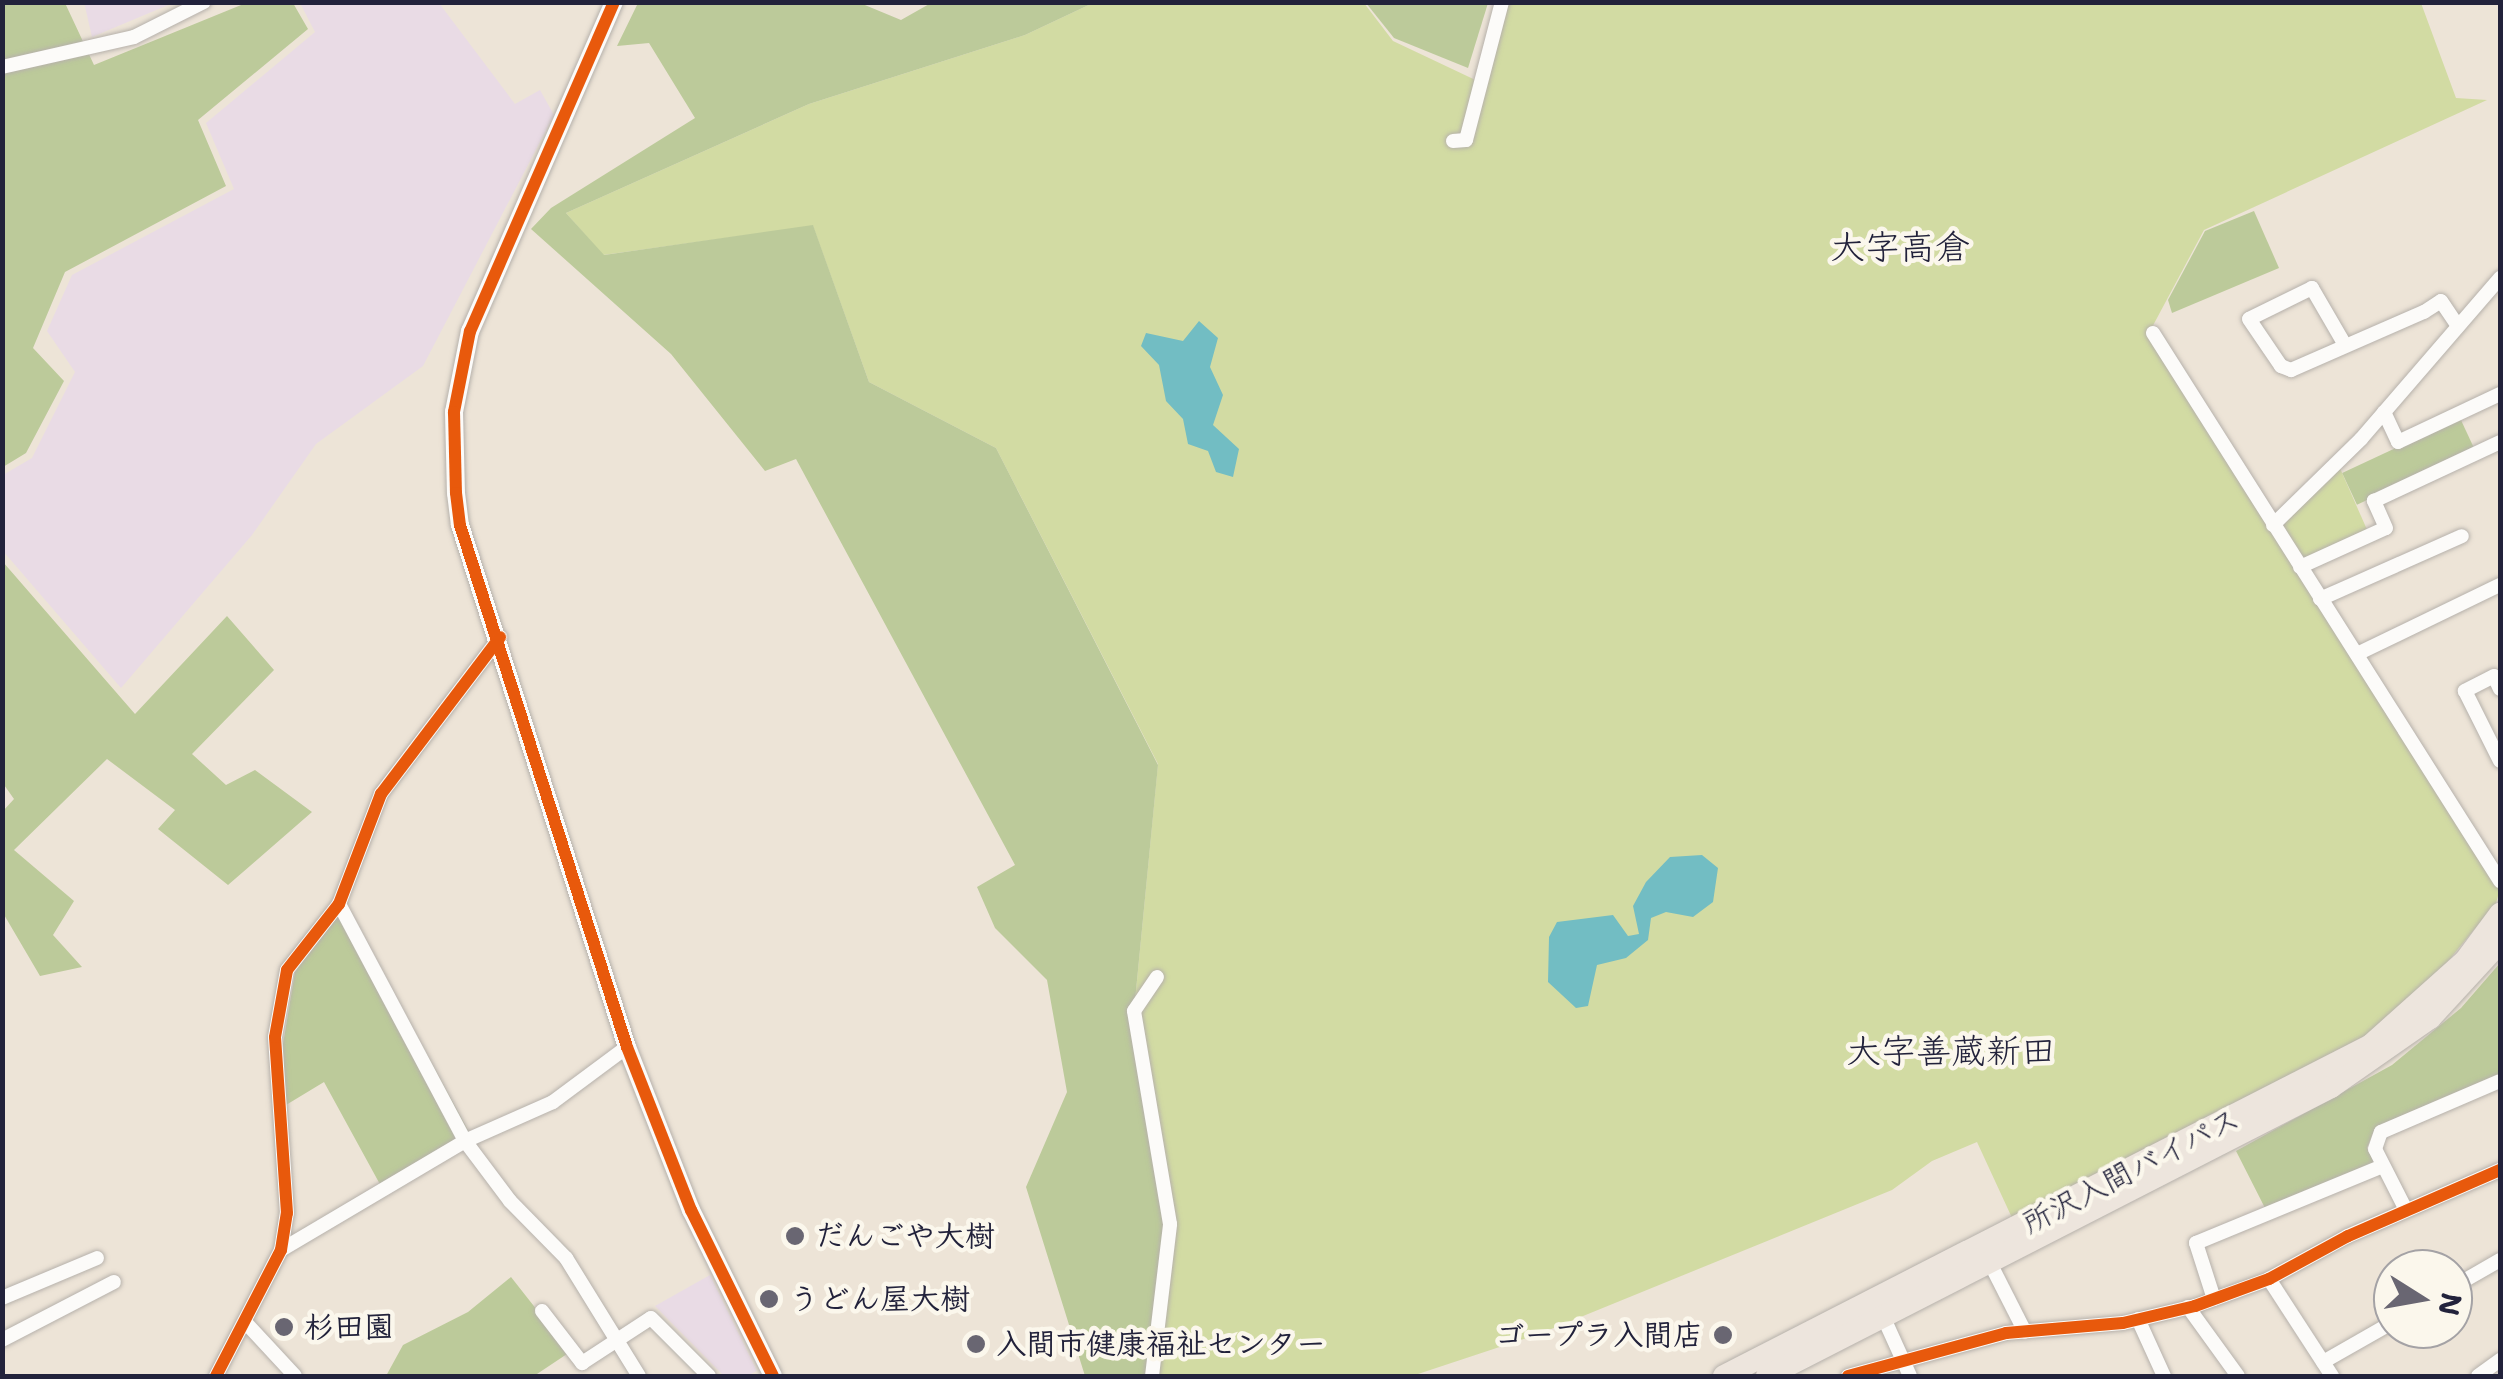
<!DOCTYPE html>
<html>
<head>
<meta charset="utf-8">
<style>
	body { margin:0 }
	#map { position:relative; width:2503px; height:1379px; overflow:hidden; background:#ede4d7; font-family:"Shantell Sans","Klee One",sans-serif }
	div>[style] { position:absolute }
	.built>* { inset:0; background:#e9dbe5 }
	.green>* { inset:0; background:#d2dba3 }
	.forest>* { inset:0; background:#bcca9a; transform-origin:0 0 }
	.water>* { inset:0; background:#72bdc3 }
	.roads { filter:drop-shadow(0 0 2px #b6b1ab) drop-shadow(0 0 2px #b6b1ab) }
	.minor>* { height:14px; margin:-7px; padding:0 7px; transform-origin:7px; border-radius:7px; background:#fcfbf9 }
	.tertiary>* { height:18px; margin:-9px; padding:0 9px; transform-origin:9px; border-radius:9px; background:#fcfbf9 }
	.trunk>* { height:22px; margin:-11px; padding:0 11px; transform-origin:11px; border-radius:11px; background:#ede5dd }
	.cycleway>* { height:12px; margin:-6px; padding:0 6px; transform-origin:6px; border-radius:6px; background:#e8590c }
	.dots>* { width:28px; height:28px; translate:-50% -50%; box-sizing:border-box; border:5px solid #fbf7ec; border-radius:50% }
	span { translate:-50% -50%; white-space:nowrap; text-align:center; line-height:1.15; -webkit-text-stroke:9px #fbf7ec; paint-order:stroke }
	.street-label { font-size:30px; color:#22223b }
	.poi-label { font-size:30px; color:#22223b; font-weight:700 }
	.left { translate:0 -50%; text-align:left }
	.right { translate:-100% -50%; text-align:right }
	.quarter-label { font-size:35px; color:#22223b }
	.frame { position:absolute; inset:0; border:5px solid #22223b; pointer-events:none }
	.north { position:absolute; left:2373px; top:1249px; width:100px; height:100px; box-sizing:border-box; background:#fbf7ec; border:2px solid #a4a2a5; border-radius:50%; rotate:101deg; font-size:28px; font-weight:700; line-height:40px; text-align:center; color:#22223b }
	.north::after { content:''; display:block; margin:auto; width:35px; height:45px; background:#696672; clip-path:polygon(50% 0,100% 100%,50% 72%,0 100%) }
</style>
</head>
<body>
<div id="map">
	<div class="built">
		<div style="clip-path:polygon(84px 2px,173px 2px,173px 3px,92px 37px)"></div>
		<div style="clip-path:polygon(300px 3px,439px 3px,515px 104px,540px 90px,554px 115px,423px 366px,316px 444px,252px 535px,121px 688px,3px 551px,3px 475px,32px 458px,75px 372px,47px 331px,72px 275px,234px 189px,206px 123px,315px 32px)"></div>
		<div style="clip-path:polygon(710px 1275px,757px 1371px,747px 1376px,724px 1376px,655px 1306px)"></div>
	</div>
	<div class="green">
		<div style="clip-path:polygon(1093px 3px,1364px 3px,1393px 41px,1486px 85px,1509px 3px,2421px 3px,2456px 98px,2487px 100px,2204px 230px,2149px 333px,2500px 889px,2496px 903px,2444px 966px,2372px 1032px,2013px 1220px,1977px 1142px,1932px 1161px,1892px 1190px,1539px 1334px,1412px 1376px,1152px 1376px,1134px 1011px,1158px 764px,996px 448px,869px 382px,813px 226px,603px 255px,566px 213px,809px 104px,1025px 35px)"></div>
		<div style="clip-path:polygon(2339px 466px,2368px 532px,2307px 560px,2299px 558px,2282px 523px)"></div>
	</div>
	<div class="forest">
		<div style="clip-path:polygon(3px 3px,65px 3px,94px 65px,246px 3px,293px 3px,308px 29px,198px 120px,226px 186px,65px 272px,33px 348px,64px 381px,26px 453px,3px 467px)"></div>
		<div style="clip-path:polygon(638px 3px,860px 3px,901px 20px,931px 3px,1093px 3px,1025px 35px,809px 104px,566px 213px,604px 255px,813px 225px,869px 382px,996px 448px,1158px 765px,1134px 1011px,1170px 1224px,1152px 1376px,1085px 1376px,1026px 1187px,1067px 1092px,1047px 980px,995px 928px,977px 887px,1015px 865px,796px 459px,765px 471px,671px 354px,531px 229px,551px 208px,695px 118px,649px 43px,617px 46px)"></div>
		<div style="clip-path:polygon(1366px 3px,1488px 3px,1468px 68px,1394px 38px)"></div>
		<div style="clip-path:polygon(2254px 211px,2279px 268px,2172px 313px,2168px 300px,2205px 231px)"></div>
		<div style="left:2460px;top:418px;width:35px;height:130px;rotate:65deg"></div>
		<div style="clip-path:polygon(3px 562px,135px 714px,227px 616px,274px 670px,192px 754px,226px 785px,255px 770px,312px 812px,228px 885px,158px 829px,175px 810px,107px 759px,14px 850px,74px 901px,53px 935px,82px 967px,40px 976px,3px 913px,3px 811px,14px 799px,2px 782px)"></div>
		<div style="clip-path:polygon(346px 905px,475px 1143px,382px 1188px,324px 1082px,286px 1105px,283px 1044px,295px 972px)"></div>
		<div style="clip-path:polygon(2500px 963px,2500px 1076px,2375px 1128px,2367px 1148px,2375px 1163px,2265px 1208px,2236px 1151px,2392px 1065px,2461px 1008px)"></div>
		<div style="clip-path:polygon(511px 1277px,570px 1352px,534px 1376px,386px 1376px,403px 1345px,468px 1312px)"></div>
	</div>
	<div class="water">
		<div style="clip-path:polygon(1199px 321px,1218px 338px,1210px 367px,1223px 395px,1213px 425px,1239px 449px,1233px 477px,1216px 472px,1208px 451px,1188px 444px,1183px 419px,1166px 401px,1159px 365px,1141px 346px,1146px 333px,1183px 341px)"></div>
		<div style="clip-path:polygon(1702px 855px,1718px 868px,1713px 902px,1693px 917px,1666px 912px,1651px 918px,1648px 940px,1626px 958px,1597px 965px,1588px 1006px,1576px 1008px,1548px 982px,1549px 937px,1557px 922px,1613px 915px,1628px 936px,1639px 934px,1633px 906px,1646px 882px,1670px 857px)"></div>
	</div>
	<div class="roads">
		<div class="minor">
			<div style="left:2px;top:67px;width:135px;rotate:-12.8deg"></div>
			<div style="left:134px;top:37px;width:78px;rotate:-26.6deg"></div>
			<div style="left:1453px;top:141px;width:13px;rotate:-4deg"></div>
			<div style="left:1466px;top:140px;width:143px;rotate:-75.4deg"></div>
			<div style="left:2153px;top:333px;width:649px;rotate:57.66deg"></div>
			<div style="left:2345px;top:345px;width:66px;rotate:-120.1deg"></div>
			<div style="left:2312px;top:288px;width:70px;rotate:153.8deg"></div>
			<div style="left:2249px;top:319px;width:57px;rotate:55.8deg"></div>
			<div style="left:2281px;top:366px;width:11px;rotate:22deg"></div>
			<div style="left:2291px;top:370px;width:145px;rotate:-23.6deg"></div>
			<div style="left:2424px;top:312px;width:20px;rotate:-33deg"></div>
			<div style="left:2441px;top:301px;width:30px;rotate:56deg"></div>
			<div style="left:2384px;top:412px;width:33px;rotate:65deg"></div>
			<div style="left:2398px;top:442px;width:113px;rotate:-25.2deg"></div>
			<div style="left:2273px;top:525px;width:123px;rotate:-44.3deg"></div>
			<div style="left:2361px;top:439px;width:213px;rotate:-49.2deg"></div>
			<div style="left:2300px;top:567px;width:94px;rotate:-24.4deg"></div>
			<div style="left:2386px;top:528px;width:30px;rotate:-114deg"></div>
			<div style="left:2374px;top:501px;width:139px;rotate:-25.1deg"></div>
			<div style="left:2320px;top:599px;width:155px;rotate:-23.9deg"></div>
			<div style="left:2357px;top:654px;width:159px;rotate:-25.8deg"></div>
			<div style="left:2500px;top:689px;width:14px;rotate:-115deg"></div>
			<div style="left:2494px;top:676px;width:33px;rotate:153deg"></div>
			<div style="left:2465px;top:691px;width:78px;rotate:63.4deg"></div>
			<div style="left:339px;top:904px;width:268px;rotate:62deg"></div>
			<div style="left:465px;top:1141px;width:75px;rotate:53.1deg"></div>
			<div style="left:510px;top:1201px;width:80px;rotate:45.5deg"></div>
			<div style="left:566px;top:1258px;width:139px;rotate:58.3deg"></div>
			<div style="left:2406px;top:1210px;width:68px;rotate:-116.9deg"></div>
			<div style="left:2375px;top:1149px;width:18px;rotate:-71deg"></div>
			<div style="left:2381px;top:1132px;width:129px;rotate:-23.2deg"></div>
			<div style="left:281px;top:1250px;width:214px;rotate:-30.6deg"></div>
			<div style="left:465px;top:1141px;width:96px;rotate:-23.9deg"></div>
			<div style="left:553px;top:1102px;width:92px;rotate:-36.6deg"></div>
			<div style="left:1990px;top:1263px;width:77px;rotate:63.1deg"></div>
			<div style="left:2269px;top:1279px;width:116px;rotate:57deg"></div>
			<div style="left:2453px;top:1287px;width:54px;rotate:-29.9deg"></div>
			<div style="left:2px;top:1298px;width:103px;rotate:-22.8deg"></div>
			<div style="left:2214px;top:1299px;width:59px;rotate:-107.8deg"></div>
			<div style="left:2196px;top:1243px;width:202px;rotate:-22.4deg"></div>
			<div style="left:2188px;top:1307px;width:85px;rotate:54.1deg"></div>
			<div style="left:542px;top:1311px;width:66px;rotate:52.4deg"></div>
			<div style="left:582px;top:1363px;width:82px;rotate:-33.1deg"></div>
			<div style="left:651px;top:1318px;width:82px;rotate:45deg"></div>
			<div style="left:1882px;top:1314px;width:68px;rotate:65.7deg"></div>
			<div style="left:2138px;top:1319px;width:63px;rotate:65.5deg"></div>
			<div style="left:246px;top:1323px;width:72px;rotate:47.2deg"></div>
			<div style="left:2px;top:1340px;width:126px;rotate:-27.4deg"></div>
			<div style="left:2323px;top:1362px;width:81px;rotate:-29.7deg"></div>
			<div style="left:216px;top:1376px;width:142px;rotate:-62.7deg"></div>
			<div style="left:281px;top:1250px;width:37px;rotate:-81deg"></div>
			<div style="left:287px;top:1213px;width:176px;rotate:-93.9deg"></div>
			<div style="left:275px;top:1037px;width:68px;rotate:-79.8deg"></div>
			<div style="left:287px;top:970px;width:84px;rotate:-51.8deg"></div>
			<div style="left:339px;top:904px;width:118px;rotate:-69.1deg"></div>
			<div style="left:381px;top:794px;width:197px;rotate:-52.8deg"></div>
			<div style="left:1152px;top:1376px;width:153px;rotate:-83.2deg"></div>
			<div style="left:1170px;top:1224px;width:216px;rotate:-99.6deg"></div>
			<div style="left:1134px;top:1011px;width:41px;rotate:-55.9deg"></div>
			<div style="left:1848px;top:1376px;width:164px;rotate:-15.2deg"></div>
			<div style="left:2006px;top:1333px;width:117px;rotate:-4.9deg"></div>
			<div style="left:2123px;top:1323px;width:74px;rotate:-13.3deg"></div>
			<div style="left:2195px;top:1306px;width:79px;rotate:-20deg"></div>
			<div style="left:2269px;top:1279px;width:90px;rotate:-28.6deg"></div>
			<div style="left:2348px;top:1236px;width:166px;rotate:-23.5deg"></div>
			<div style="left:2478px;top:1376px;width:27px;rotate:-36deg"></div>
		</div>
		<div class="tertiary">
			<div style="left:614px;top:2px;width:359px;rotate:113.6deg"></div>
			<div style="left:470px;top:331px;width:83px;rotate:101.2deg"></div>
			<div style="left:454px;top:412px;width:81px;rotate:88.6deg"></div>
			<div style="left:456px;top:493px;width:32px;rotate:83deg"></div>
			<div style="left:460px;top:525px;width:548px;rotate:72.26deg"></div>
			<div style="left:627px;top:1047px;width:175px;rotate:68.6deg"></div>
			<div style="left:691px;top:1210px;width:185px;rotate:63.7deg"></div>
		</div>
		<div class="trunk">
			<div style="left:1724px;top:1376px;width:727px;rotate:-27.09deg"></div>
			<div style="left:2371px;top:1045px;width:126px;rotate:-41.8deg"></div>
			<div style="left:2465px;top:961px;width:59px;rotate:-53.3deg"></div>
			<div style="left:1767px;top:1376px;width:634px;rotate:-27.13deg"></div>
			<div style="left:2331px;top:1087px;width:121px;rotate:-34.9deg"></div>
			<div style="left:2430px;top:1018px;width:103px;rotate:-47.4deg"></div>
		</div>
	</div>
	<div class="cycleway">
		<div style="left:614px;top:2px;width:359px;rotate:113.6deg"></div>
		<div style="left:470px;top:331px;width:83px;rotate:101.2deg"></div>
		<div style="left:454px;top:412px;width:81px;rotate:88.6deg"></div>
		<div style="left:456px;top:493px;width:32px;rotate:83deg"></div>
		<div style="left:460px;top:525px;width:548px;rotate:72.26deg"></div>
		<div style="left:627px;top:1047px;width:175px;rotate:68.6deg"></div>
		<div style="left:691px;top:1210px;width:185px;rotate:63.7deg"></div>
		<div style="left:216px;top:1376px;width:142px;rotate:-62.7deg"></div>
		<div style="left:281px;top:1250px;width:37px;rotate:-81deg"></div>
		<div style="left:287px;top:1213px;width:176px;rotate:-93.9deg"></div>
		<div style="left:275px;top:1037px;width:68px;rotate:-79.8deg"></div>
		<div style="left:287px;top:970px;width:84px;rotate:-51.8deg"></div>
		<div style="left:339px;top:904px;width:118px;rotate:-69.1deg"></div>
		<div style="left:381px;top:794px;width:197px;rotate:-52.8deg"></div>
		<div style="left:1848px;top:1376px;width:164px;rotate:-15.2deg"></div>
		<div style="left:2006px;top:1333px;width:117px;rotate:-4.9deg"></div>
		<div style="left:2123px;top:1323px;width:74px;rotate:-13.3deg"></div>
		<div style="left:2195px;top:1306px;width:79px;rotate:-20deg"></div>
		<div style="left:2269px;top:1279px;width:90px;rotate:-28.6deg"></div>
		<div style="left:2348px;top:1236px;width:166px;rotate:-23.5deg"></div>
	</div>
	<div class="dots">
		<div style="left:795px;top:1236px;background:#696672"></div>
		<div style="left:769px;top:1299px;background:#696672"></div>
		<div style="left:284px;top:1327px;background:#696672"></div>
		<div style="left:1723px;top:1335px;background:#696672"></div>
		<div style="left:976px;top:1344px;background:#696672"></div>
	</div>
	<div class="street-label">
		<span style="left:2131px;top:1171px;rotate:-27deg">所沢入間バイパス</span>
	</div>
	<div class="poi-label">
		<span class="left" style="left:815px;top:1236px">だんごや大樹</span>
		<span class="left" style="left:789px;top:1299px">うどん屋大樹</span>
		<span class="left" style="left:304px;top:1327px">杉田園</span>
		<span class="right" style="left:1703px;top:1335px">ゴープラ入間店</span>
		<span class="left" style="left:996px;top:1344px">入間市健康福祉センター</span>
	</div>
	<div class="quarter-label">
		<span style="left:1900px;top:247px">大字高倉</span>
		<span style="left:1951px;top:1051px">大字善蔵新田</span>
	</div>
	<div class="frame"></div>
	<div class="north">N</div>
</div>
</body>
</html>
